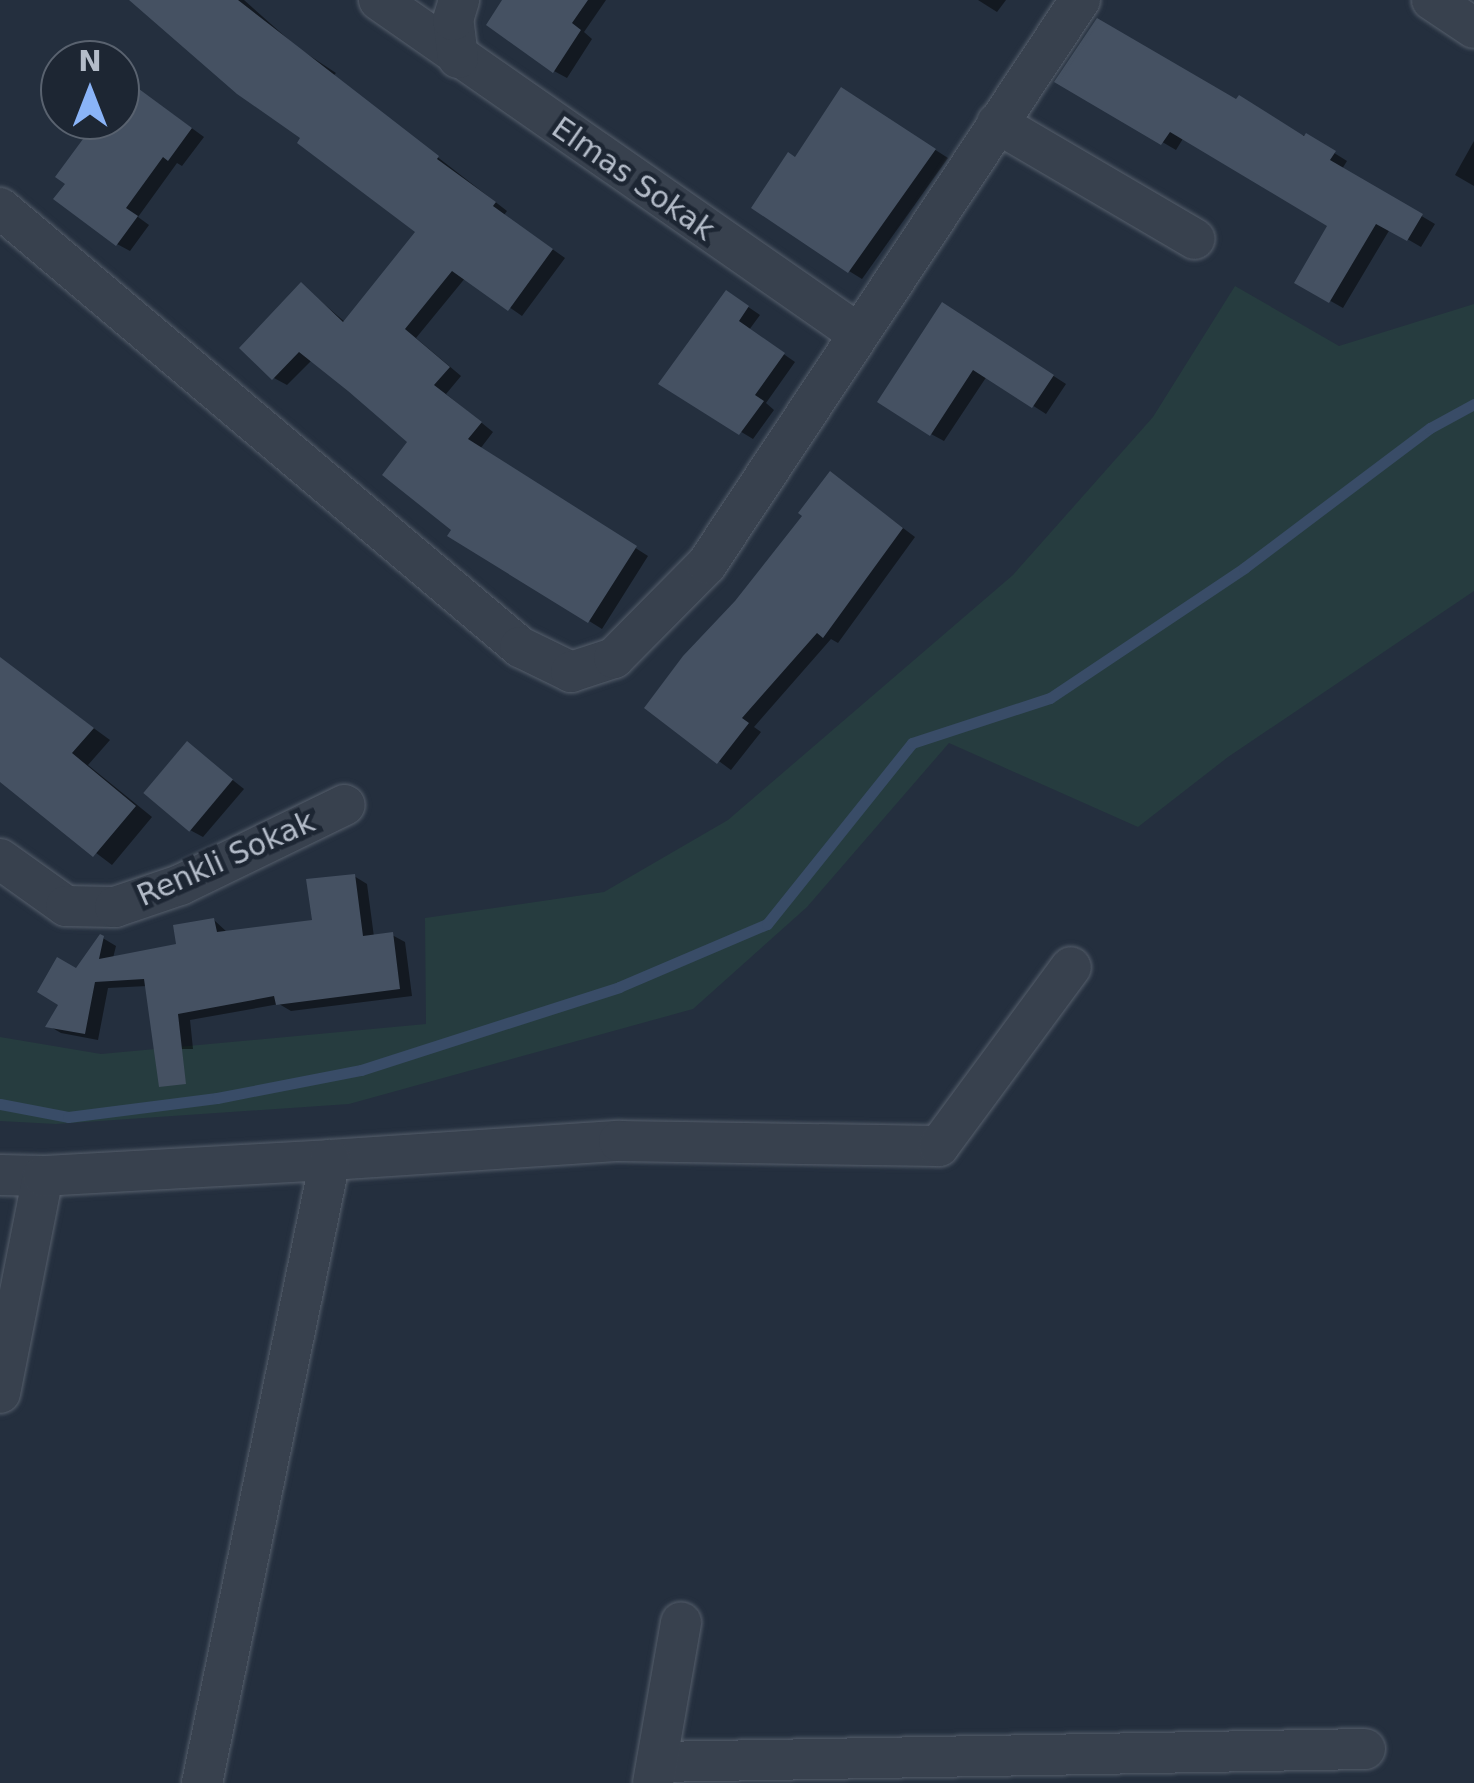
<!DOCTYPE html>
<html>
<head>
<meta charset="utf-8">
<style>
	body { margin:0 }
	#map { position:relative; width:1474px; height:1783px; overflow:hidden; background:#242f3e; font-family:"DejaVu Sans",sans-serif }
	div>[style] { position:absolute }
	.green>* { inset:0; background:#263c3f }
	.shadow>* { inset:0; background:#0007 }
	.stream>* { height:11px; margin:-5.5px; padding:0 5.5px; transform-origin:5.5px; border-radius:5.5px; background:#394c67 }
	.building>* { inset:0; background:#455162; transform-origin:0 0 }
	.roads { filter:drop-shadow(0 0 2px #565f6c) drop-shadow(0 0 2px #565f6c) }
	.minor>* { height:40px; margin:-20px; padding:0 20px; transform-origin:20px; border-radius:20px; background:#38414e }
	span { translate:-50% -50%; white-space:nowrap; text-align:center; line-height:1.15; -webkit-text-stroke:9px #1d2633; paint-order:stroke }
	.street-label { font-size:30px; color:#b4bcc9 }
	.north { position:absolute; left:40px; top:40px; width:100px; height:100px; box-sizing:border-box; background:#1d2633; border:2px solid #59626f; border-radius:50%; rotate:0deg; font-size:28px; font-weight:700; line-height:40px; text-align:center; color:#b4bcc9 }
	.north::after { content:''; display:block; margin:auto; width:35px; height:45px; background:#8ab4f8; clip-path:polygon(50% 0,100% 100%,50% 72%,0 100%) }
</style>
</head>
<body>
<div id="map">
	<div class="green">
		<div style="clip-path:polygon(1235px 286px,1339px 346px,1474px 304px,1474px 591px,1228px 757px,1138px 827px,949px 743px,807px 907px,693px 1009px,349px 1104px,56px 1124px,0 1121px,0 1037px,101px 1054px,426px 1024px,425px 918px,604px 892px,728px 820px,1013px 575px,1153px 417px)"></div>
	</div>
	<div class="shadow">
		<div style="clip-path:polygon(133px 0,244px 0,298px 48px,336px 73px,333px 76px,507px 211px,504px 215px,565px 258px,522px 316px,466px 277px,416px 338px,461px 376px,446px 394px,493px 432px,480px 449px,648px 556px,602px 629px,451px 535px,454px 529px,411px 442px,312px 360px,287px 385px,274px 378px,302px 285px,346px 323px,419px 232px)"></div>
		<div style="clip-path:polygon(505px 0,606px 0,584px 32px,592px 39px,567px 78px,554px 71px)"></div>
		<div style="clip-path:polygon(978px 0,1006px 0,997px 12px)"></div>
		<div style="clip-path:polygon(1058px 81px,1307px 136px,1347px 161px,1342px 169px,1435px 224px,1421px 247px,1390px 229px,1343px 308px,1297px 282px,1331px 225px,1184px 137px,1176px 150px)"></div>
		<div style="clip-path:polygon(854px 98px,948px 158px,862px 279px,849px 271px,796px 160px)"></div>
		<div style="clip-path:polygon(153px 100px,204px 137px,182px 166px,177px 163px,138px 217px,149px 225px,130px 251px,117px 244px,101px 120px,120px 120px,120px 109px,125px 112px)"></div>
		<div style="clip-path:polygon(1474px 141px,1474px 186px,1455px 175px)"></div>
		<div style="clip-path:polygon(738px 300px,760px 315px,749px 330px,795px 362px,766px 403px,774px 410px,753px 439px,662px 384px)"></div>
		<div style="clip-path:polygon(956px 313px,1066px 384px,1046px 414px,987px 376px,944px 441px,931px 434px)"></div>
		<div style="clip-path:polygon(831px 474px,915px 537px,838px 643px,831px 639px,754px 727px,761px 732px,731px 770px,647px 708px,737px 603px,805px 515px)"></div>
		<div style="clip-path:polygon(11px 668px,110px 740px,88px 765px,152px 817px,112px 865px,0 780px,0 682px)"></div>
		<div style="clip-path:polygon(187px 744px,244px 789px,203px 837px,190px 830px)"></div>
		<div style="clip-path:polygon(354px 876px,367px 884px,374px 937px,392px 935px,405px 942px,412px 996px,291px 1011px,279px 1004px,190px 1020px,193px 1049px,168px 1049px,147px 986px,108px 988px,98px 1040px,61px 1033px,49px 1026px,77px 971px,101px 937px,116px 946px,113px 958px,179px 946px,214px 920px,228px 933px,314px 922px)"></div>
	</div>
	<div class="stream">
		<div style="left:0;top:1104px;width:69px;rotate:10.8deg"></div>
		<div style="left:68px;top:1117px;width:150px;rotate:-7.3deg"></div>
		<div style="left:217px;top:1098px;width:147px;rotate:-11deg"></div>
		<div style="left:361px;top:1070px;width:271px;rotate:-17.8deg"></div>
		<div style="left:619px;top:987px;width:161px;rotate:-23.1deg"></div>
		<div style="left:767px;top:924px;width:232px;rotate:-51.3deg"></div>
		<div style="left:912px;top:743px;width:145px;rotate:-18.1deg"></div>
		<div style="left:1050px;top:698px;width:234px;rotate:-33.8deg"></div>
		<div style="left:1244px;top:568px;width:233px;rotate:-37deg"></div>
		<div style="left:1430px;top:428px;width:50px;rotate:-28.6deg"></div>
	</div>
	<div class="building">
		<div style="clip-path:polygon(129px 0,238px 0,439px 156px,437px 159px,496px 202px,493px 206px,553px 249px,508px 311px,452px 271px,405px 329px,450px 367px,434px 385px,482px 422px,468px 439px,637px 546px,588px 623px,447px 536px,451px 530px,382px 475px,407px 442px,348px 391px,299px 352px,272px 380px,239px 348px,301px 282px,343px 322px,415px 232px,297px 143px,300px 138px,237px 94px)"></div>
		<div style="clip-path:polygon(502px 0,588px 0,572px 23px,581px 30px,553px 73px,486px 25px)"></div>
		<div style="clip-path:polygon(1097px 18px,1236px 99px,1239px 95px,1304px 136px,1306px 133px,1336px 151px,1330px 160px,1423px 214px,1407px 241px,1376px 224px,1329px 303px,1294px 283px,1327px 226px,1170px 132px,1161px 145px,1054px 82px)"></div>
		<div style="clip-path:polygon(841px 87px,936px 149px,848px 273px,751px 208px,788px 152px,795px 157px)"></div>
		<div style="clip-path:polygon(139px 89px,192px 128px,168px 161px,163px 157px,126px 208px,138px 216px,116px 246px,53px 199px,65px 184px,55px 177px,97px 120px,120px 120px)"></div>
		<div style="clip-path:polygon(726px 290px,749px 306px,739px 321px,785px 353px,755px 395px,764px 401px,739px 435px,658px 384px)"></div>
		<div style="clip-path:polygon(942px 302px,1054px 375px,1032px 408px,973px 370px,930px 436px,877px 402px)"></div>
		<div style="clip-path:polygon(830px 471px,903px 528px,823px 638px,817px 633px,742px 718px,749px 723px,717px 764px,644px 708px,683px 656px,735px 601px,802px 516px,798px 513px)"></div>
		<div style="clip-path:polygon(0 657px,94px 728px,72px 753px,136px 806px,93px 857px,0 782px)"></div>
		<div style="left:187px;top:741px;width:60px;height:68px;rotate:40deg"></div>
		<div style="clip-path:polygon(355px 874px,363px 936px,393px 932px,400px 989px,276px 1005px,274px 996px,178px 1014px,186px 1084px,159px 1087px,144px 979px,95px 982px,85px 1034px,45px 1027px,58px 1005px,37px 992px,57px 957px,76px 968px,100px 934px,104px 936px,99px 959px,176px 944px,173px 925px,214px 918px,217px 932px,312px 920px,306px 879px)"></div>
	</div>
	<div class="roads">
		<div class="minor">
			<div style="left:379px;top:0;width:583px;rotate:34.86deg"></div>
			<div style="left:1432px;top:0;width:50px;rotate:33.7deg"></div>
			<div style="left:458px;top:58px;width:38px;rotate:-97deg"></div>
			<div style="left:453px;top:20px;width:21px;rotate:-73deg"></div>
			<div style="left:997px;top:123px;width:229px;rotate:30.4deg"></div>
			<div style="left:0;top:208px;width:681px;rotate:40.17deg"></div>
			<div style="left:520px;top:647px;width:57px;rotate:26.1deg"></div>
			<div style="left:571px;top:672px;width:45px;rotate:-18deg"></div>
			<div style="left:614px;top:658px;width:132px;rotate:-45.3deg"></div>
			<div style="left:707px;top:564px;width:676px;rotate:-56.52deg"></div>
			<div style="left:0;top:859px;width:81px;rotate:35.5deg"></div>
			<div style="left:66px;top:906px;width:49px;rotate:1.2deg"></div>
			<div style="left:115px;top:907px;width:69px;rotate:-18.7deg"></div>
			<div style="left:180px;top:885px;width:183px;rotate:-25.9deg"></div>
			<div style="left:330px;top:1160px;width:290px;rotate:-3.8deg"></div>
			<div style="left:619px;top:1141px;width:320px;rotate:0.9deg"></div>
			<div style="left:939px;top:1146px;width:222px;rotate:-53.6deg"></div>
			<div style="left:0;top:1175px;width:43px;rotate:1.3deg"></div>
			<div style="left:43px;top:1176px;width:221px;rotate:101.2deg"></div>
			<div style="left:43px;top:1176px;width:287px;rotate:-3.2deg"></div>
			<div style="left:330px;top:1160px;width:636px;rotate:101.61deg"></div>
			<div style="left:657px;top:1762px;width:708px;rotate:-1.05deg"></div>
			<div style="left:653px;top:1783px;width:163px;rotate:-80.1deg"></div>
		</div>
	</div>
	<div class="street-label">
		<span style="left:633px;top:179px;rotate:35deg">Elmas Sokak</span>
		<span style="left:226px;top:859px;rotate:-24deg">Renkli Sokak</span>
	</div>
	<div class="north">N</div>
</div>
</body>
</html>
